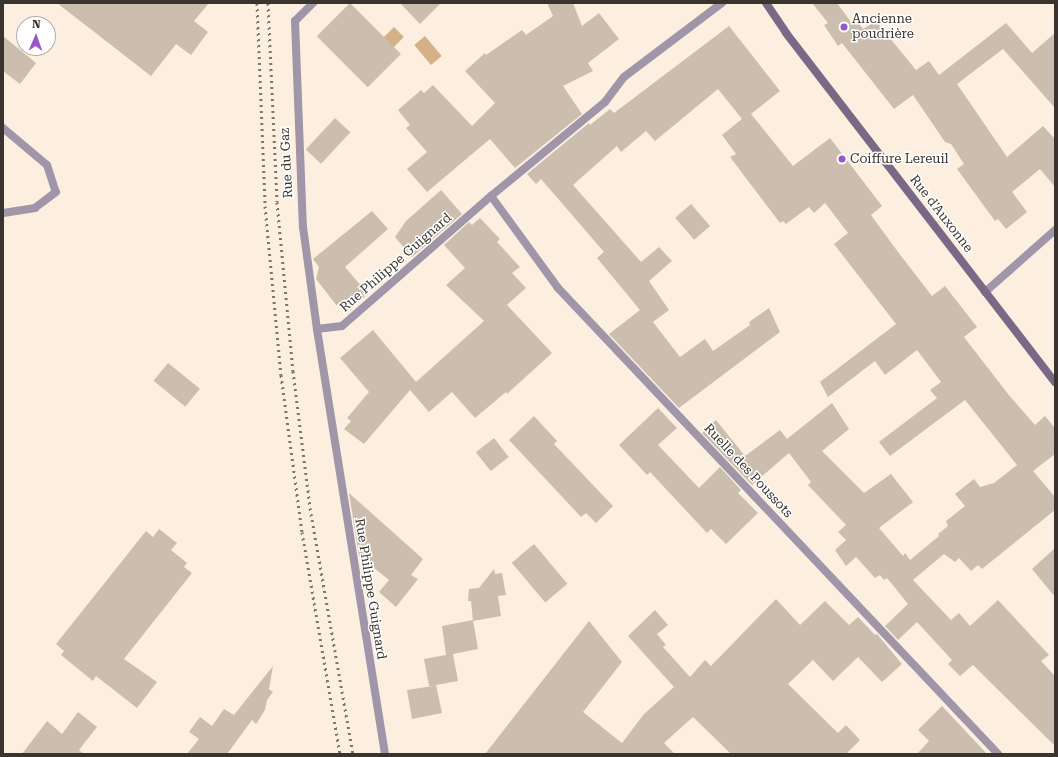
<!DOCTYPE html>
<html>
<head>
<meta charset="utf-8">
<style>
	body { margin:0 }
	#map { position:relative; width:1058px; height:757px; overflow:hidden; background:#fdefdf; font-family:"Roboto Serif",serif }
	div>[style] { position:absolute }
	.water>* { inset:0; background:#d4b186; transform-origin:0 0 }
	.building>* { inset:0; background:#ccbeae; transform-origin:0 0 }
	.lane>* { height:8px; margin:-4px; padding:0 4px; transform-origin:4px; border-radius:4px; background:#a095a9 }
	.street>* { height:8px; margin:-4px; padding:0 4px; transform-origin:4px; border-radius:4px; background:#a095a9 }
	.secondary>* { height:8px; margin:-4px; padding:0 4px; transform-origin:4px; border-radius:4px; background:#796986 }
	.rail>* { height:3px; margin-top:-1.5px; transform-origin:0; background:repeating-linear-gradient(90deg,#7e766b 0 2px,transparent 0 6px) }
	.dots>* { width:11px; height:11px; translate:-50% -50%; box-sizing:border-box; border:2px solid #fff; border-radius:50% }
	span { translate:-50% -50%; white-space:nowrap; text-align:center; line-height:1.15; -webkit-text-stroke:3px #fff; paint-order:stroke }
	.poi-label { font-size:13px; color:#39342d }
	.left { translate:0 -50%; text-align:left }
	.street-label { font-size:13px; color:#39342d }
	.frame { position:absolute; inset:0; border:4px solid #39342d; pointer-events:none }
	.north { position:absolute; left:16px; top:16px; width:40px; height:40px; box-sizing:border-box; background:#fff; border:1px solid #b0aeab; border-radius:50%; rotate:2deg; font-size:11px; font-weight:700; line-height:16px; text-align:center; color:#39342d }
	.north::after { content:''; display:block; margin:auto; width:14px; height:18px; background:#9b55c9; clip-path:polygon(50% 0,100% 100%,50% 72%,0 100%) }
</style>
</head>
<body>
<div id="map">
	<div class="water">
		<div style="left:394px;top:27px;width:14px;height:27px;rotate:45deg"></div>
		<div style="left:425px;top:36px;width:26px;height:14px;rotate:50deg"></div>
	</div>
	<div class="building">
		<div style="clip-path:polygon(57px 3px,209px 3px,194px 21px,208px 32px,191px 55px,176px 44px,151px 76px)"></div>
		<div style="left:350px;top:3px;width:72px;height:47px;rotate:45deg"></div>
		<div style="clip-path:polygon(400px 3px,441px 3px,420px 24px)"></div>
		<div style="clip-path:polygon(547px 3px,573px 3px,582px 26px,599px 13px,619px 39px,588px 63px,593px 71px,563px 86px,582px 114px,515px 168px,490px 139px,427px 192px,407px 169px,427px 152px,406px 128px,410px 125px,398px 110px,421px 90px,424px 93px,433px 85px,472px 126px,495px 103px,465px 71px,485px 53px,486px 55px,522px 30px,526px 35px,553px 16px)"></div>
		<div style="clip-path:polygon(812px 3px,837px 3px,851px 22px,856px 19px,863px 29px,876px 21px,916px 70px,929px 61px,939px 75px,1006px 23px,1032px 53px,1055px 33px,1055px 108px,1003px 49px,957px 84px,1007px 157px,1043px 126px,1055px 139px,1055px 187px,1040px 169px,1012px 192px,1027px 212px,1006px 229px,998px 219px,995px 221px,957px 169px,964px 164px,951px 144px,945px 142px,913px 95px,894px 109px,842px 43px,838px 46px,824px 25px,828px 23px)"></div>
		<div style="clip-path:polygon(729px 26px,780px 91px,751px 114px,793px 166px,830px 138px,882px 206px,871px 215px,898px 252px,932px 296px,945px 286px,977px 327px,964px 337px,1008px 394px,1035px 425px,1045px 416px,1055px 428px,1055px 454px,1033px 471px,1055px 497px,1055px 510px,982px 569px,978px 565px,971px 571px,959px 558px,955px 562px,944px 554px,913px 580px,951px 620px,959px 613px,970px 626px,998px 600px,1049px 655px,1041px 661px,1055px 676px,1055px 746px,973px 665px,960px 676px,948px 664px,952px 660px,917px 622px,898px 640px,885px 626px,908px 604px,887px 578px,884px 580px,880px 575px,875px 578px,856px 557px,846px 566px,835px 550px,846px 540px,838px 532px,846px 525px,808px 485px,811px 482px,789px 453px,752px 485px,702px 433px,716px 420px,745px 456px,780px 430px,787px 439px,832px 403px,849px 429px,822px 451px,864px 493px,891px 474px,913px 502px,879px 528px,903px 556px,905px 553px,910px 560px,939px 536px,938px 534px,948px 526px,946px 521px,965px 506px,955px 494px,974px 479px,980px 487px,994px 483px,1017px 465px,965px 400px,890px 456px,879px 442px,937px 398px,930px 390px,941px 382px,917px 350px,885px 375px,875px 361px,828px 397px,820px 382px,896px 324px,834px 244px,848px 233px,825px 203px,814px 213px,809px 207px,786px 224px,783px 221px,780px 223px,730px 157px,736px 154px,722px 135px,742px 119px,718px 89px,655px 141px,646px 131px,621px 152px,617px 146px,573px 185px,641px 262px,659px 247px,672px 261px,649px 281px,669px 310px,653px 322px,680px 357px,705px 339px,713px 351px,750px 325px,749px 322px,769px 308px,780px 332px,679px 408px,609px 334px,640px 310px,597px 258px,604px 252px,541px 179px,536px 184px,527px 174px,589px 123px,590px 125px,610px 109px,614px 113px)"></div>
		<div style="clip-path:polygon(3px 36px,36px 63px,20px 84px,3px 71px)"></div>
		<div style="left:335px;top:118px;width:21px;height:43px;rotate:43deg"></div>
		<div style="clip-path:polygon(441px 190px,462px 214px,412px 257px,395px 237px,406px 221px)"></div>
		<div style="left:691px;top:204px;width:29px;height:21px;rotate:49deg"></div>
		<div style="clip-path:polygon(372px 211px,388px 229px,345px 267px,368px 294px,352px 307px,345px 299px,337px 306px,316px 279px,319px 267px,313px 259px)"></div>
		<div style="clip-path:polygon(480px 218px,500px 239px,497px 242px,520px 267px,512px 273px,526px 288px,507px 305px,552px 353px,507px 394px,506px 392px,475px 418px,452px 392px,429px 412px,410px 390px,364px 444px,344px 429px,351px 421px,347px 418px,369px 392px,340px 358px,373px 330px,416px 382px,484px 321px,446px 285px,465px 268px,444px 245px,469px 222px,472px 225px)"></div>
		<div style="left:168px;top:363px;width:41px;height:23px;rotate:39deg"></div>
		<div style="clip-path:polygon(658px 408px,677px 428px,658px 445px,699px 488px,720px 467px,741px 490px,738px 493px,758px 513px,726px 544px,711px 529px,707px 533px,650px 472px,647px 475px,619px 445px)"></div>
		<div style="clip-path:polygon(534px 416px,557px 441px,554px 444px,613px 506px,596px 523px,586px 513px,581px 517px,509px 440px)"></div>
		<div style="left:494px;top:438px;width:24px;height:23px;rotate:52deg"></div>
		<div style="clip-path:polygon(349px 493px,423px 559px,411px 575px,418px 579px,396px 607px,379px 592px,389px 580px,359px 556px)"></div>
		<div style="clip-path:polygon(159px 529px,177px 543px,171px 550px,187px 563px,184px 567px,192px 573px,124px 659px,157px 682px,137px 708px,96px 676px,93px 681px,61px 655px,64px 651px,56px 644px,146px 531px,153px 537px)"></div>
		<div style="left:534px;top:544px;width:52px;height:29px;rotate:50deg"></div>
		<div style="clip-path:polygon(1055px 548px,1055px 597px,1032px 569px)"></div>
		<div style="clip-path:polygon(494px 569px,495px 574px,502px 573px,506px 595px,498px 596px,501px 616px,473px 621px,471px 601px,468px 601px,469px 589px,479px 588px)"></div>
		<div style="clip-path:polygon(776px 599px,800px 625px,825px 601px,849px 625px,858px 617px,875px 635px,877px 634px,902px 664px,882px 682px,858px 657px,833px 681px,813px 660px,788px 684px,838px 733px,846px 725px,860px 740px,846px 754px,731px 754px,693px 717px,664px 743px,675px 754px,485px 754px,589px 621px,622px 662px,583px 712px,622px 743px,644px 714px,674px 687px,628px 636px,655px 610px,668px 625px,657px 634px,666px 645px,663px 647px,690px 677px,705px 660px,711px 666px)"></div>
		<div style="clip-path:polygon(473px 620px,478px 649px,453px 654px,458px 681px,436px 685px,442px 713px,412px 719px,407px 690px,433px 686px,429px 686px,424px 659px,446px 655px,442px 626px)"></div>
		<div style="clip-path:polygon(273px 666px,269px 689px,273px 692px,267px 700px,265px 710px,256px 724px,252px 720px,227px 754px,187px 754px,199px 739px,189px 732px,200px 717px,212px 726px,224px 709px,234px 715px)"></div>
		<div style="clip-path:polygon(942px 706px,973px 739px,987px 754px,917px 754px,929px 741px,918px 730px)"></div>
		<div style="clip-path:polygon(78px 712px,97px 727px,79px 750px,84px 754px,22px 754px,47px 721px,62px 734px)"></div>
	</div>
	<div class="lane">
		<div style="left:3px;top:128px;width:57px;rotate:40.1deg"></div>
		<div style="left:47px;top:165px;width:28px;rotate:72deg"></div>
		<div style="left:56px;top:192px;width:26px;rotate:143deg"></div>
		<div style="left:35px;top:208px;width:32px;rotate:171deg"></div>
	</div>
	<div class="street">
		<div style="left:313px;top:3px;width:25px;rotate:135deg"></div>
		<div style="left:295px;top:21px;width:206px;rotate:87.8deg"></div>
		<div style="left:303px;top:227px;width:103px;rotate:82.2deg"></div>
		<div style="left:491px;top:196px;width:114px;rotate:53.9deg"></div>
		<div style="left:558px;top:288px;width:641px;rotate:46.64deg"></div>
		<div style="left:985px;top:292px;width:94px;rotate:-41.5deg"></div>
		<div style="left:385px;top:754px;width:430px;rotate:-99.1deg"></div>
		<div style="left:317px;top:329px;width:25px;rotate:-7deg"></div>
		<div style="left:342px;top:326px;width:198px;rotate:-41.1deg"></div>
		<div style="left:491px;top:196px;width:148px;rotate:-39.5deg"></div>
		<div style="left:605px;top:102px;width:31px;rotate:-53deg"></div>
		<div style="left:624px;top:77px;width:123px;rotate:-37.1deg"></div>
	</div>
	<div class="secondary">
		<div style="left:766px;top:3px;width:36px;rotate:56deg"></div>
		<div style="left:786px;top:33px;width:441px;rotate:52.4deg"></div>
	</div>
	<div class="rail">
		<div style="left:257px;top:3px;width:203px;rotate:87.7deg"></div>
		<div style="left:265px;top:206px;width:170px;rotate:84.6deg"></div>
		<div style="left:281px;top:375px;width:158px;rotate:82.4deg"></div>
		<div style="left:302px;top:532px;width:225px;rotate:80.3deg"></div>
		<div style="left:268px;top:3px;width:199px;rotate:87.4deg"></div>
		<div style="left:277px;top:202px;width:170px;rotate:84.6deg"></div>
		<div style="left:293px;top:371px;width:138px;rotate:82.9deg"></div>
		<div style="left:310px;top:508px;width:250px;rotate:80.1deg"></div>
	</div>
	<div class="dots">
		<div style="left:844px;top:27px;background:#9b55c9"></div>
		<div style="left:842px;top:159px;background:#9b55c9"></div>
	</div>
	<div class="poi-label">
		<span class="left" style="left:852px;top:27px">Ancienne<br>poudrière</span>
		<span class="left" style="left:850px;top:159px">Coiffure Lereuil</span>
	</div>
	<div class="street-label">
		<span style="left:287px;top:163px;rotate:-93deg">Rue du Gaz</span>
		<span style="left:941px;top:214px;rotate:52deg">Rue d'Auxonne</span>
		<span style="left:396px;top:263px;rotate:-41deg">Rue Philippe Guignard</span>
		<span style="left:748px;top:471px;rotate:47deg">Ruelle des Poussots</span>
		<span style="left:370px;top:589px;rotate:81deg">Rue Philippe Guignard</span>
	</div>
	<div class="frame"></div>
	<div class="north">N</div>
</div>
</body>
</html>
